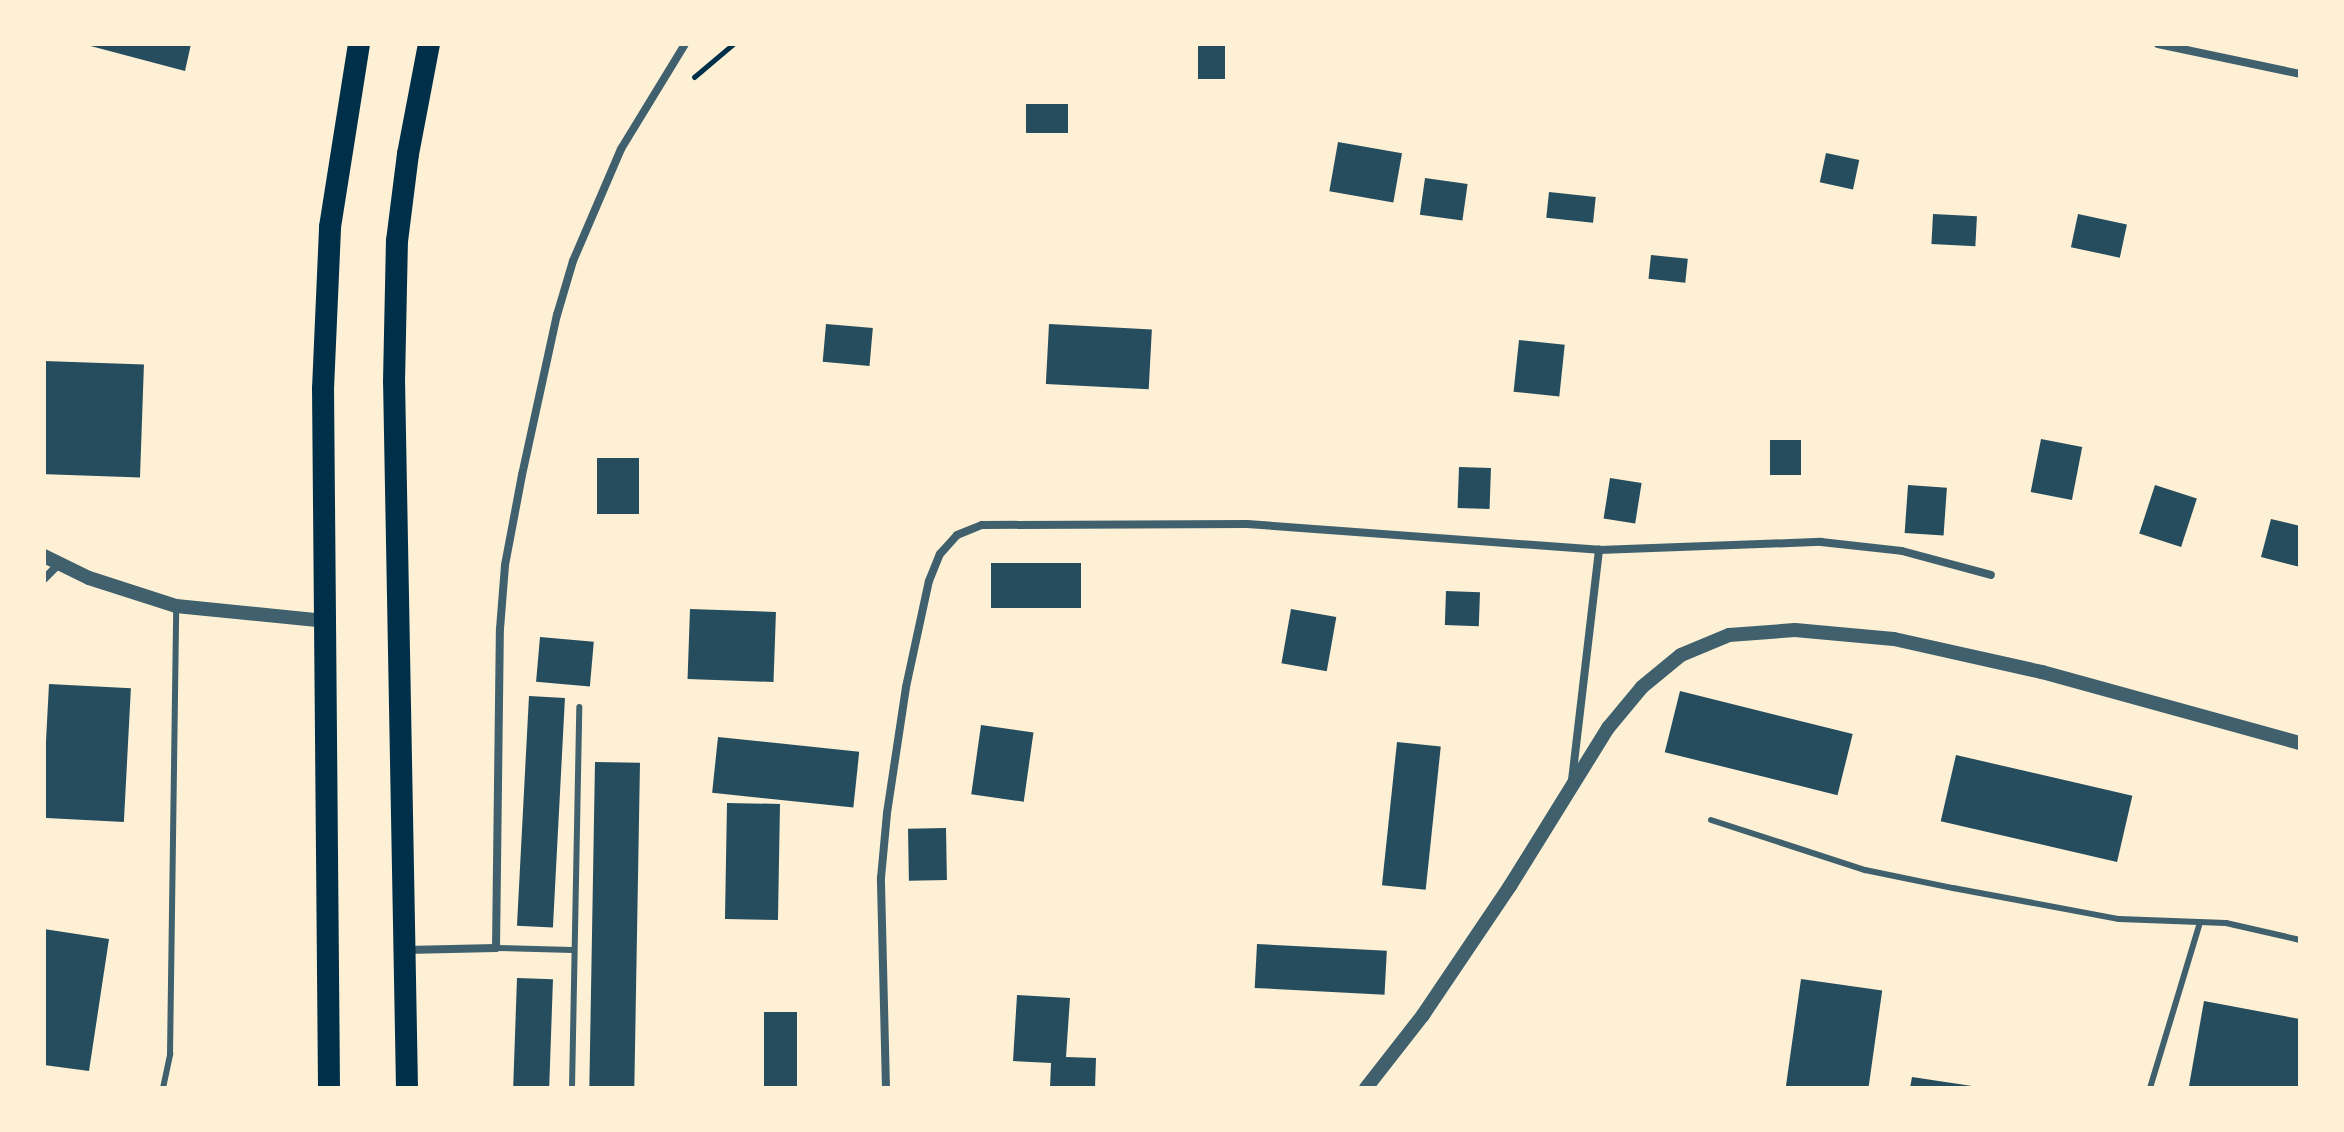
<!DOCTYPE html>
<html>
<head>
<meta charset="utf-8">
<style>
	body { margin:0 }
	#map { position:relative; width:2344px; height:1132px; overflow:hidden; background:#fdf0d5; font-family:Manrope,sans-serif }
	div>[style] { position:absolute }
	.building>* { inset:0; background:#264d5e; transform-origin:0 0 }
	.path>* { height:5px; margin:-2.5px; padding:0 2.5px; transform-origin:2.5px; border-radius:2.5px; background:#003049 }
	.service>* { height:6px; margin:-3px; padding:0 3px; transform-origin:3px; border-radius:3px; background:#3f606c }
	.minor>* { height:8px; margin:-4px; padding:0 4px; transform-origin:4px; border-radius:4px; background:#3f606c }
	.tertiary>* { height:14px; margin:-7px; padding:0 7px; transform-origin:7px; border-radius:7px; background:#3f606c }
	.trunk>* { height:22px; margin:-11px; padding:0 11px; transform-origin:11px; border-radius:11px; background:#003049 }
	span { translate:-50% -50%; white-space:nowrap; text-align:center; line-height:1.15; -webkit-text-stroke:6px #fdf0d5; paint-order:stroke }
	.frame { position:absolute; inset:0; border:46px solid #fdf0d5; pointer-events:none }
</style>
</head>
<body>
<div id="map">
	<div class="building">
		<div style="clip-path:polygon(83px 44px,191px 44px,185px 71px)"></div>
		<div style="left:1198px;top:44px;width:27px;height:35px"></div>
		<div style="left:1026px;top:104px;width:42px;height:29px"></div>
		<div style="left:1338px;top:142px;width:65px;height:50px;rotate:10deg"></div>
		<div style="left:1826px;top:153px;width:34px;height:30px;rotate:12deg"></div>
		<div style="left:1425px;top:178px;width:43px;height:37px;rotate:8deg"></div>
		<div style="left:1549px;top:192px;width:47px;height:26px;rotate:6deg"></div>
		<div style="left:1933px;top:214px;width:44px;height:30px;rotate:3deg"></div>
		<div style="left:2078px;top:214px;width:50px;height:34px;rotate:12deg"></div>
		<div style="left:1651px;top:255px;width:37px;height:24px;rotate:6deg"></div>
		<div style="left:826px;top:324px;width:47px;height:38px;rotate:5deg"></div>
		<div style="left:1049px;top:324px;width:103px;height:60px;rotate:3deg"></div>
		<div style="left:1519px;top:340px;width:46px;height:52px;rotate:6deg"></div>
		<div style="left:44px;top:361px;width:100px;height:113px;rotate:2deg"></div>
		<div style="left:2041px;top:439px;width:42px;height:54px;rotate:11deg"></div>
		<div style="left:1770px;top:440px;width:31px;height:35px"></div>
		<div style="left:597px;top:458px;width:42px;height:56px"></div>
		<div style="left:1459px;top:467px;width:32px;height:41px;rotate:2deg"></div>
		<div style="left:1610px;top:478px;width:32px;height:41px;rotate:9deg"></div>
		<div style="left:1908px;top:485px;width:39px;height:48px;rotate:4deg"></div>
		<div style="left:2155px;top:485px;width:44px;height:51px;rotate:18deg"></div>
		<div style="clip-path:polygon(2271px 519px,2300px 526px,2300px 567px,2261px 557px)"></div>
		<div style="left:991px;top:563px;width:90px;height:45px"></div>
		<div style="left:1446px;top:591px;width:34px;height:34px;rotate:2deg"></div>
		<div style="left:690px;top:609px;width:86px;height:70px;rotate:2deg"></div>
		<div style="left:1291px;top:609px;width:46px;height:55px;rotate:10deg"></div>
		<div style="left:540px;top:637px;width:54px;height:45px;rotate:5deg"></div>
		<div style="left:49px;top:684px;width:82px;height:134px;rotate:3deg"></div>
		<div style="left:1680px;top:691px;width:178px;height:63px;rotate:14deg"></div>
		<div style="left:529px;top:696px;width:36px;height:230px;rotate:3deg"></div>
		<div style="left:981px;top:725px;width:53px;height:70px;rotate:8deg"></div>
		<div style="left:718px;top:737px;width:142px;height:56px;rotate:6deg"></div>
		<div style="left:1397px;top:742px;width:44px;height:144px;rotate:6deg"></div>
		<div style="left:1956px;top:755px;width:181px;height:68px;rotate:13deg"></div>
		<div style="left:595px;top:762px;width:45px;height:326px;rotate:1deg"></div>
		<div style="left:727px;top:803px;width:53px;height:116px;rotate:1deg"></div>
		<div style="left:946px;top:828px;width:52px;height:38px;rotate:89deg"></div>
		<div style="clip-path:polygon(44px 929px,109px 939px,89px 1071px,44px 1065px)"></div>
		<div style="left:1257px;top:944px;width:130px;height:44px;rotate:3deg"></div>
		<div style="left:517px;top:978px;width:36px;height:110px;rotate:2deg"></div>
		<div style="left:1801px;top:979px;width:82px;height:110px;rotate:8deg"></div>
		<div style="clip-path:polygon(1017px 995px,1070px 998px,1066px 1057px,1096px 1058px,1095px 1088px,1050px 1088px,1051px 1063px,1013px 1061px)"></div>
		<div style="clip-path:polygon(2204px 1001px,2300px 1019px,2300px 1088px,2189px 1086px)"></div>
		<div style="left:764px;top:1012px;width:33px;height:76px"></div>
		<div style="clip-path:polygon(1912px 1077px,1972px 1086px,1972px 1088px,1910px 1088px)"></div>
	</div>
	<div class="path">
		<div style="left:694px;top:77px;width:51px;rotate:-40.2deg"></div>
	</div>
	<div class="service">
		<div style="left:1711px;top:820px;width:162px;rotate:18deg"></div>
		<div style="left:1865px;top:870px;width:90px;rotate:11.6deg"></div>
		<div style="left:1953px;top:888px;width:169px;rotate:10.6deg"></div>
		<div style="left:2119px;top:919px;width:107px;rotate:2.1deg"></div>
		<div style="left:2226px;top:923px;width:76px;rotate:12.9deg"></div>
		<div style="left:496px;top:948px;width:77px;rotate:1.5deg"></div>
		<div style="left:163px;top:1088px;width:35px;rotate:-78deg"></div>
		<div style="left:170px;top:1054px;width:448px;rotate:-89.2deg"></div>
		<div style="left:572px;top:1088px;width:381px;rotate:-88.9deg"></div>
		<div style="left:2150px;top:1088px;width:173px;rotate:-73.2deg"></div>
	</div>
	<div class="minor">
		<div style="left:2158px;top:44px;width:145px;rotate:11.9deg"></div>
		<div style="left:44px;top:579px;width:21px;rotate:-45deg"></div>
		<div style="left:1572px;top:780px;width:232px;rotate:-83.3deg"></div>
		<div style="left:406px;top:950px;width:90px;rotate:-1.3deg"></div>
		<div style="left:496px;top:948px;width:319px;rotate:-89.3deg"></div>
		<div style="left:500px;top:629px;width:64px;rotate:-85.5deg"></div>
		<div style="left:505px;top:565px;width:92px;rotate:-79.3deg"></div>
		<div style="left:522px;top:475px;width:164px;rotate:-77.7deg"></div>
		<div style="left:557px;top:315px;width:56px;rotate:-73.5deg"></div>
		<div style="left:573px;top:261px;width:122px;rotate:-66.8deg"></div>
		<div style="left:621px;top:149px;width:123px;rotate:-58.6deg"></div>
		<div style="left:886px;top:1088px;width:210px;rotate:-91.4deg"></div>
		<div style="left:881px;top:878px;width:65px;rotate:-84.7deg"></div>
		<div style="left:887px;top:813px;width:127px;rotate:-81.4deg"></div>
		<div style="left:906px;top:687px;width:108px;rotate:-77.8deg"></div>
		<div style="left:929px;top:581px;width:29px;rotate:-68deg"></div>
		<div style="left:940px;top:554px;width:25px;rotate:-48deg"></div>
		<div style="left:957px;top:535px;width:27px;rotate:-22deg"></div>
		<div style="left:982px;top:525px;width:265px;rotate:-0.2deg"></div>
		<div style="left:1247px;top:524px;width:353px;rotate:4.2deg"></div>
		<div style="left:1599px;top:550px;width:222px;rotate:-2.1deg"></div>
		<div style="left:1821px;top:542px;width:81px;rotate:6.3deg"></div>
		<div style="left:1902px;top:551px;width:92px;rotate:15.1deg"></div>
	</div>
	<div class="tertiary">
		<div style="left:44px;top:556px;width:50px;rotate:26.1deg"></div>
		<div style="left:89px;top:578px;width:91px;rotate:17.8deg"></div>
		<div style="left:176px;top:606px;width:152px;rotate:5.7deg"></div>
		<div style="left:1366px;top:1088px;width:93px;rotate:-52deg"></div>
		<div style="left:1423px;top:1015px;width:156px;rotate:-56deg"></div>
		<div style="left:1510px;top:886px;width:186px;rotate:-58.2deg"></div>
		<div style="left:1608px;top:728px;width:53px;rotate:-50.3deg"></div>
		<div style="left:1642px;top:687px;width:50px;rotate:-39.4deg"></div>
		<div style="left:1681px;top:655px;width:52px;rotate:-22.6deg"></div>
		<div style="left:1729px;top:635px;width:66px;rotate:-4.3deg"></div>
		<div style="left:1795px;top:630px;width:99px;rotate:5.2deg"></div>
		<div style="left:1894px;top:639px;width:152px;rotate:12.6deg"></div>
		<div style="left:2042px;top:672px;width:268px;rotate:15.4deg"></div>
	</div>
	<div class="trunk">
		<div style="left:329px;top:1088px;width:699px;rotate:-90.49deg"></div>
		<div style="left:323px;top:389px;width:162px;rotate:-87.5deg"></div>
		<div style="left:330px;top:227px;width:185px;rotate:-81deg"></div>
		<div style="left:407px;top:1088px;width:706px;rotate:-91.05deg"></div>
		<div style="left:394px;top:382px;width:141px;rotate:-88.8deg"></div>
		<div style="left:397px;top:241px;width:88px;rotate:-82.8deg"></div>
		<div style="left:408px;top:154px;width:112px;rotate:-79.2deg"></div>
	</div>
	<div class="frame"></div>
</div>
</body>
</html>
